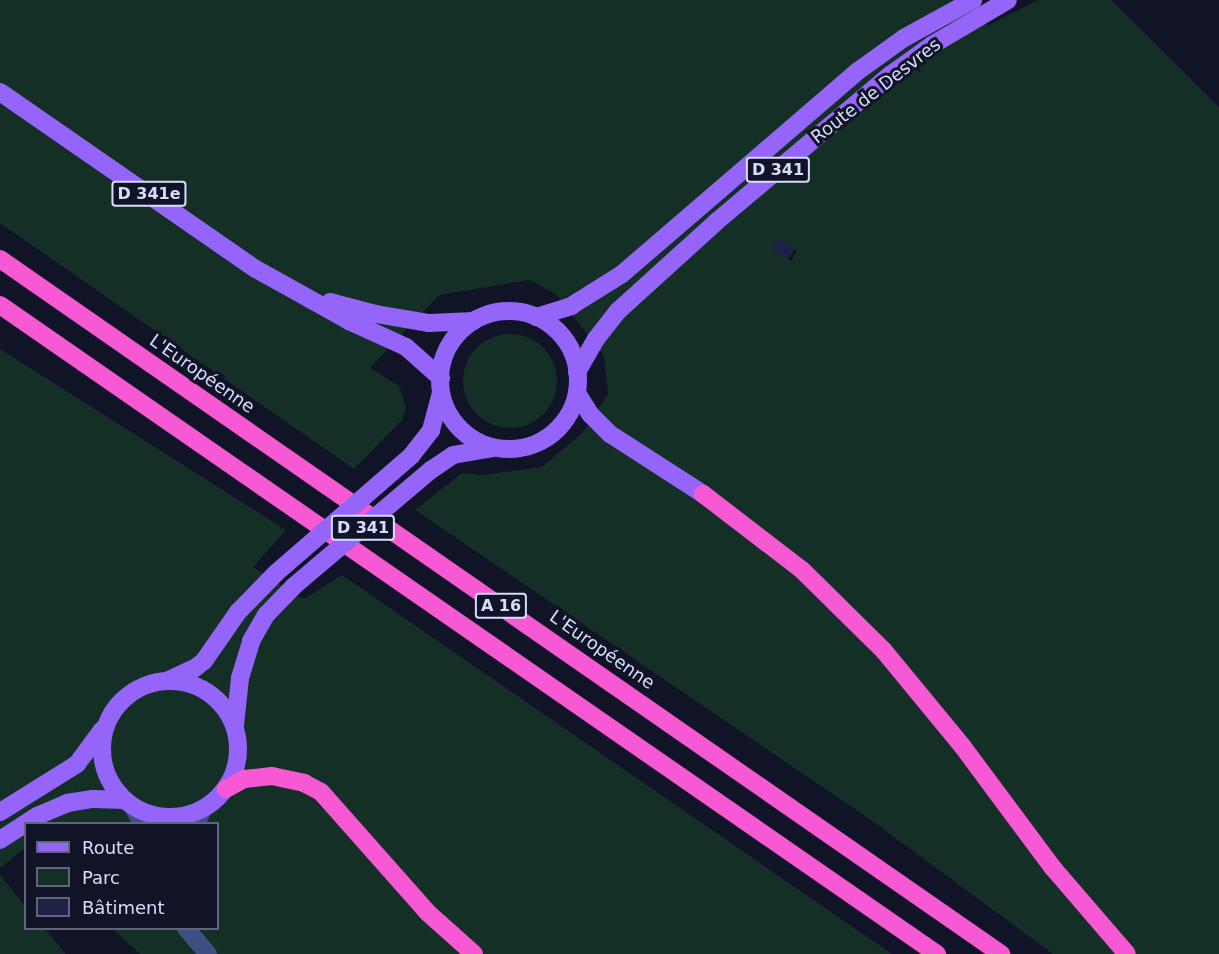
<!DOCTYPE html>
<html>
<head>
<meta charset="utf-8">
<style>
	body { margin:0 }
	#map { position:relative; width:1219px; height:954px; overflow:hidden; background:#111326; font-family:"DejaVu Sans",sans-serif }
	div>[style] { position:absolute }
	.green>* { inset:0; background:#143026 }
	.round { border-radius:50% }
	.shadow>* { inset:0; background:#0007 }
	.building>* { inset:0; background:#1d2146; transform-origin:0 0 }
	.minor>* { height:18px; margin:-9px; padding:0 9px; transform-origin:9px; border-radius:9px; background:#3e5083 }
	.major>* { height:18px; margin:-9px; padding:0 9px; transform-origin:9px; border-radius:9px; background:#9564f8 }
	.major>.ring { margin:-9px; padding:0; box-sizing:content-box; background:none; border:18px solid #9564f8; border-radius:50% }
	.highway>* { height:18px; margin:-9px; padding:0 9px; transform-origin:9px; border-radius:9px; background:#f758d3 }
	.major-bridge>* { height:18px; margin:-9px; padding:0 9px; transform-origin:9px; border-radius:9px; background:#9564f8 }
	span { translate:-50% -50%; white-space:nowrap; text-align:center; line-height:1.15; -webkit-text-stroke:6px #111326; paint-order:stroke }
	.shield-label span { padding:2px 4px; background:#111326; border:2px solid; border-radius:4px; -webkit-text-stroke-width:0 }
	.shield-label { font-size:16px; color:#d7defd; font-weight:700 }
	.street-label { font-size:18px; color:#d7defd }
	.legend { position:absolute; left:24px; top:822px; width:195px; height:108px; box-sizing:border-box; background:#111326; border:2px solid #60647c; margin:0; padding:8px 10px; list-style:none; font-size:18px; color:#d7defd }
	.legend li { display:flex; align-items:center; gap:12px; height:30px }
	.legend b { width:30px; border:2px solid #60647c }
</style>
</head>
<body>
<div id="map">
	<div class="green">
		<div style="clip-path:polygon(0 0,980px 0,987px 26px,1038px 0,1111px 0,1219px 107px,1219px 954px,1053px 954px,871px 820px,415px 510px,462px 473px,483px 475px,542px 467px,582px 433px,608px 394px,604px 356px,556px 294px,529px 280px,439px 295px,370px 368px,399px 386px,406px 407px,402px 420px,354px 469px,0 223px)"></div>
		<div class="round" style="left:463px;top:334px;width:94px;height:94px"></div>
		<div style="clip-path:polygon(0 349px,286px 530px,253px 567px,304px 599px,342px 575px,892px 954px,140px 954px,113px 929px,218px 928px,218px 824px,26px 824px,25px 848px,0 868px)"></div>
		<div style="clip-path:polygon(0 875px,25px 906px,26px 928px,45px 929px,66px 954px,0 954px)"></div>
	</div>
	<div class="shadow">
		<div style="clip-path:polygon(794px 249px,797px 251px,791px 261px,776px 252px)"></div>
	</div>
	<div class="building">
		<div style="left:779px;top:238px;width:19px;height:14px;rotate:32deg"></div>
	</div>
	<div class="minor">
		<div style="left:133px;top:807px;width:20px;rotate:60deg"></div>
		<div style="left:196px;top:824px;width:17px;rotate:-65deg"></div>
		<div style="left:186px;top:928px;width:34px;rotate:50deg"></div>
	</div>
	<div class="major">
		<div style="left:0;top:92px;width:311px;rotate:34.7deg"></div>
		<div style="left:256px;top:269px;width:107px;rotate:29.2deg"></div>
		<div style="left:349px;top:321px;width:63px;rotate:24.5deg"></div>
		<div style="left:406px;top:347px;width:47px;rotate:41.5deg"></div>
		<div style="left:330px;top:302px;width:48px;rotate:14.6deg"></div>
		<div style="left:376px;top:314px;width:54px;rotate:9.6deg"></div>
		<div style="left:429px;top:323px;width:45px;rotate:-2.5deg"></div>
		<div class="ring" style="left:440px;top:311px;width:120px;height:120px"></div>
		<div style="left:536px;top:317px;width:37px;rotate:-17deg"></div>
		<div style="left:571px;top:306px;width:60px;rotate:-32.1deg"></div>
		<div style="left:622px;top:274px;width:311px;rotate:-40.7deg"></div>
		<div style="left:858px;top:71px;width:57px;rotate:-35.7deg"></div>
		<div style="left:904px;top:38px;width:79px;rotate:-28.8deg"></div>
		<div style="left:577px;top:372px;width:38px;rotate:-60deg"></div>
		<div style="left:596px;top:339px;width:36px;rotate:-52deg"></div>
		<div style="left:618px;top:311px;width:132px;rotate:-42.2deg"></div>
		<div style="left:716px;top:222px;width:228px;rotate:-40.2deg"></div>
		<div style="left:890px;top:75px;width:52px;rotate:-35.5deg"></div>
		<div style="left:932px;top:45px;width:88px;rotate:-30.6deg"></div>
		<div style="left:577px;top:393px;width:26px;rotate:58deg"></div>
		<div style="left:591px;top:415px;width:27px;rotate:45deg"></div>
		<div style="left:610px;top:434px;width:111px;rotate:32.8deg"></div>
		<div style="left:411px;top:456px;width:33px;rotate:-52deg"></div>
		<div style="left:431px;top:430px;width:38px;rotate:-75deg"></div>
		<div style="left:431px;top:470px;width:27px;rotate:-34deg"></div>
		<div style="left:453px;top:455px;width:40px;rotate:-10deg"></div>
		<div style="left:169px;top:680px;width:29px;rotate:-25deg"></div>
		<div style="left:195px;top:668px;width:11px;rotate:-38deg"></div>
		<div style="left:204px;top:661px;width:60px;rotate:-55.2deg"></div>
		<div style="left:238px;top:612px;width:54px;rotate:-45.7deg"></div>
		<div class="ring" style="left:102px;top:681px;width:118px;height:118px"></div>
		<div style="left:235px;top:725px;width:47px;rotate:-83.9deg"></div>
		<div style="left:240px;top:678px;width:39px;rotate:-73deg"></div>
		<div style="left:251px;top:641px;width:30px;rotate:-60deg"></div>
		<div style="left:266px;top:615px;width:40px;rotate:-46deg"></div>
		<div style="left:0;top:812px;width:91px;rotate:-31.9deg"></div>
		<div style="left:77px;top:764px;width:42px;rotate:-53.7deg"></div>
		<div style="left:0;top:840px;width:44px;rotate:-33deg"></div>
		<div style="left:37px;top:816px;width:33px;rotate:-23deg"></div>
		<div style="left:67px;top:803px;width:26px;rotate:-9deg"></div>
		<div style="left:93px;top:799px;width:32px;rotate:2deg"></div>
	</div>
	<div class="highway">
		<div style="left:0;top:259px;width:1219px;rotate:34.77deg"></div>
		<div style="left:0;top:305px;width:1140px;rotate:34.71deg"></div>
		<div style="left:703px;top:494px;width:125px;rotate:37.5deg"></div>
		<div style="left:802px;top:570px;width:115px;rotate:44.6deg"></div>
		<div style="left:884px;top:651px;width:124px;rotate:50.5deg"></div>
		<div style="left:963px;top:747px;width:151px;rotate:53.4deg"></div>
		<div style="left:1053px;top:868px;width:113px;rotate:49.3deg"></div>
		<div style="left:226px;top:789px;width:21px;rotate:-29deg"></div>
		<div style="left:244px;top:779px;width:28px;rotate:-6deg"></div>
		<div style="left:272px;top:776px;width:33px;rotate:12deg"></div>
		<div style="left:304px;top:783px;width:19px;rotate:28deg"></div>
		<div style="left:321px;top:792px;width:160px;rotate:48.5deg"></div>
		<div style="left:427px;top:912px;width:63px;rotate:41.8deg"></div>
	</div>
	<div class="major-bridge">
		<div style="left:276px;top:573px;width:179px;rotate:-40.9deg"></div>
		<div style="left:294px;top:586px;width:180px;rotate:-40.3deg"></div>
	</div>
	<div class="shield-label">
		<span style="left:778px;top:170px">D 341</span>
		<span style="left:149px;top:194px">D 341e</span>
		<span style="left:363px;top:528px">D 341</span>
		<span style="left:501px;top:606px">A 16</span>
	</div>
	<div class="street-label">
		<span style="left:876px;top:91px;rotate:-38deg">Route de Desvres</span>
		<span style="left:202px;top:374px;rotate:35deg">L'Européenne</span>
		<span style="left:602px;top:650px;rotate:35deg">L'Européenne</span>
	</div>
	<ul class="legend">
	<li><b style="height:8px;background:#9564f8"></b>Route</li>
	<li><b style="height:16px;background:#143026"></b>Parc</li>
	<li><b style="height:16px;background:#1d2146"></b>Bâtiment</li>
	</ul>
</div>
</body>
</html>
